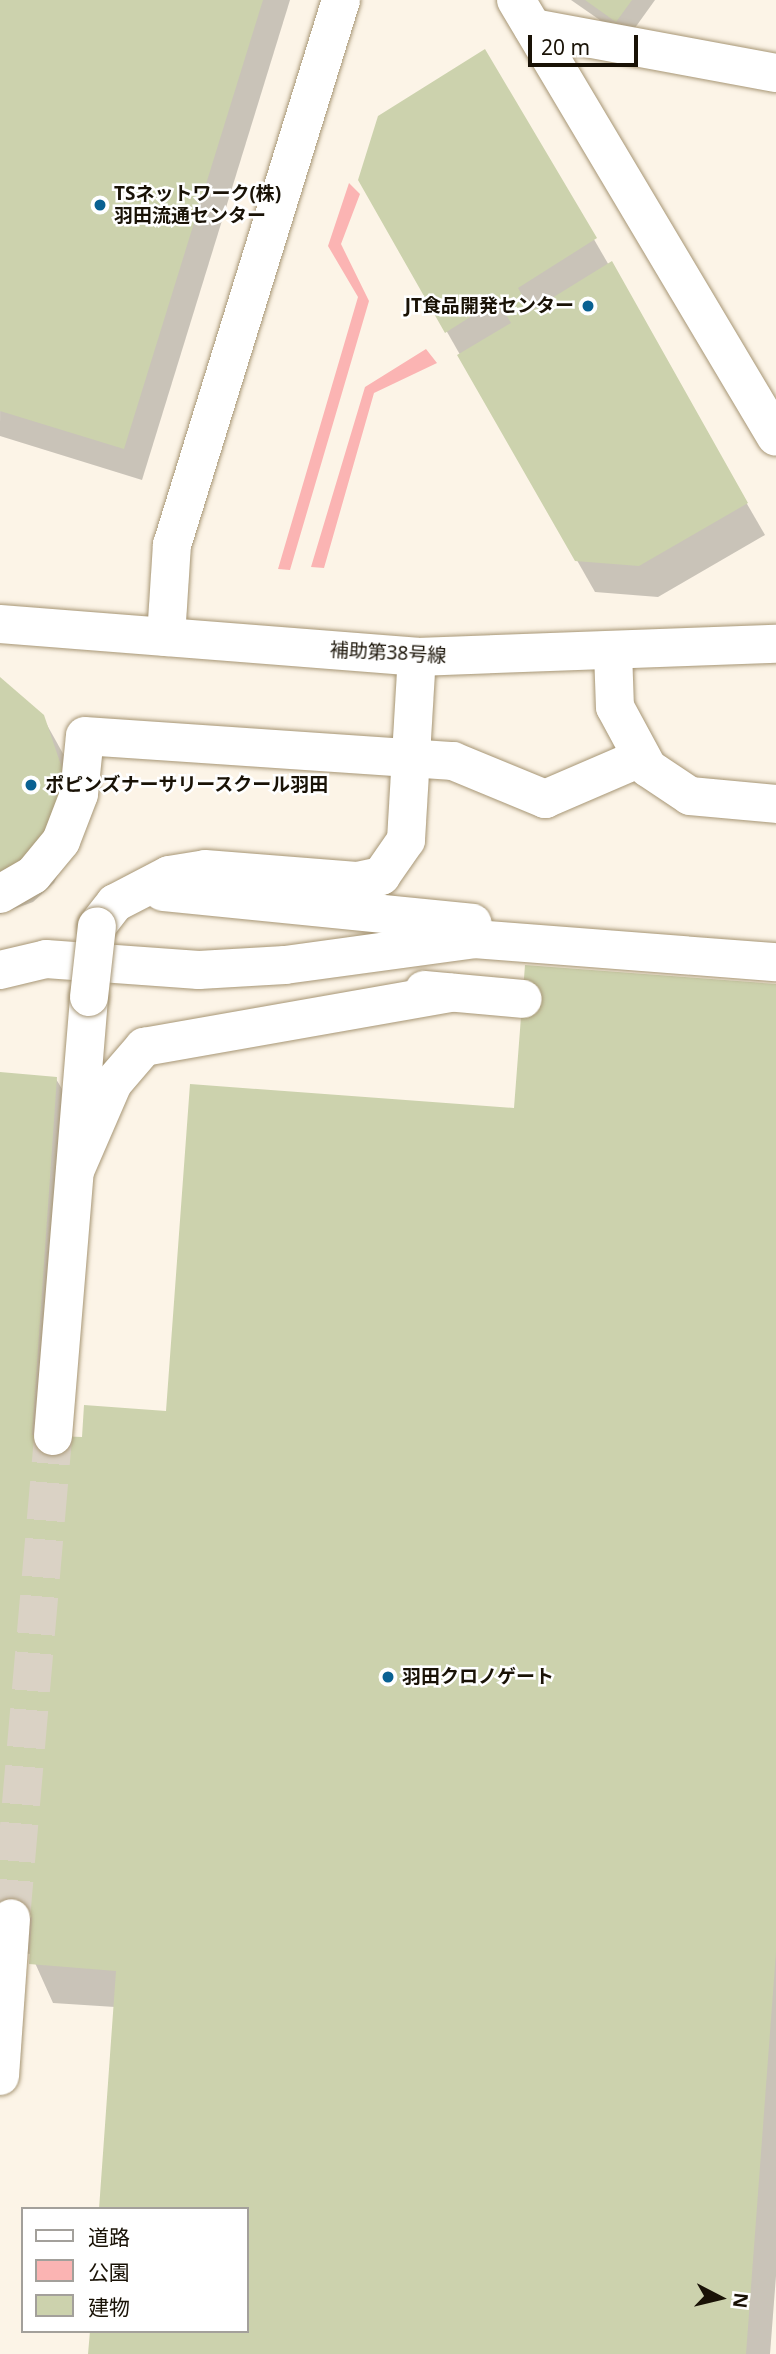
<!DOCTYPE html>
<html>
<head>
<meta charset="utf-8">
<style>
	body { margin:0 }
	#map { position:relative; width:776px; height:2354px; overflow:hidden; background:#fcf4e7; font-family:"Noto Sans","Noto Sans JP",sans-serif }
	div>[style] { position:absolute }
	.green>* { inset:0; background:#fbb4b3 }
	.shadow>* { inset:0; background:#0003 }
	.building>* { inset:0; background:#ccd2ad }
	.minor-tunnel>* { height:38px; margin-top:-19px; transform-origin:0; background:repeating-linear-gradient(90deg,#dad2c5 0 38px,transparent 0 57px) }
	.roads { filter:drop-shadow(0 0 2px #a79675) drop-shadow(0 0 2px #a79675) }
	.minor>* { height:38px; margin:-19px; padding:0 19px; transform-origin:19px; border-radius:19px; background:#fff }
	.bridges { filter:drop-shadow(0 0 2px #a79675) drop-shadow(0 0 2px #a79675) }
	.minor-bridge>* { height:38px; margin:-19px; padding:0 19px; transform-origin:19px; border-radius:19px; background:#fff }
	.dots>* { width:19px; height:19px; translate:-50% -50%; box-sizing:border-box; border:4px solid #fff; border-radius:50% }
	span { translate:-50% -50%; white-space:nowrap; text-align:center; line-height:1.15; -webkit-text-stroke:5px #fff; paint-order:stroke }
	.poi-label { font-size:19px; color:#191206; font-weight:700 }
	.left { translate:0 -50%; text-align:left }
	.right { translate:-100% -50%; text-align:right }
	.street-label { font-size:19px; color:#191206 }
	.legend { position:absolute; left:21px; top:2207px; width:228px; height:126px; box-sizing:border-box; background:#fff; border:2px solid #a3a09b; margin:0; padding:9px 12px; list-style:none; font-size:21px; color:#191206 }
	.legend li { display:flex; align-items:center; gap:14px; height:35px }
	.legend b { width:35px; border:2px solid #a3a09b }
	.north { position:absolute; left:685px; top:2263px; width:70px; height:70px; -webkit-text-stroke:5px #fff; paint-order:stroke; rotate:97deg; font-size:19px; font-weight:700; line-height:28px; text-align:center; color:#191206 }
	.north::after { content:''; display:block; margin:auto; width:24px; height:32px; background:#191206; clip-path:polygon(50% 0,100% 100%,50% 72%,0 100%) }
	.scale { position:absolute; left:528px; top:35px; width:110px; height:32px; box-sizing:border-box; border:4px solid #191206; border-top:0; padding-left:9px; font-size:21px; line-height:24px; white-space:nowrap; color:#191206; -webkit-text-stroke:5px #fff; paint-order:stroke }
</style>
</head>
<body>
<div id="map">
	<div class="green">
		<div style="clip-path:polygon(349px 183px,360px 194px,341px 244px,369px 301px,290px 570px,278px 569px,358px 297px,328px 246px)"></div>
		<div style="clip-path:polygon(426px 349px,437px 363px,374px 393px,324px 568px,311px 567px,365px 387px)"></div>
	</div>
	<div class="shadow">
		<div style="clip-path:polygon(1px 0,290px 0,142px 480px,0 436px)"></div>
		<div style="clip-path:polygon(571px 0,655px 0,627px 39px)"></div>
		<div style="clip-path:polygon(485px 51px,765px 535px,658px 597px,595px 592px,360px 179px)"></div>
		<div style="clip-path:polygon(0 679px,42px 716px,75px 775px,78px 833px,54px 883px,33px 902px,0 914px)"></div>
		<div style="clip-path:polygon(776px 985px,776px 2276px,770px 2354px,90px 2354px,247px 2331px,247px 2209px,115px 2007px,53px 2003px,31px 1954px,11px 1953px,0 1074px,56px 1079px,79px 1117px,56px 1438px,83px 1439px,167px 1413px,516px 1110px)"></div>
	</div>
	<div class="building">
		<div style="clip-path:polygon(0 0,263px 0,124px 449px,0 411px)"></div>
		<div style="clip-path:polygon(585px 0,632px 0,616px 22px)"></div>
		<div style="clip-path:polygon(485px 49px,597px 238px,518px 288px,531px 311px,612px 261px,748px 503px,639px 566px,575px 561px,457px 355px,511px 323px,497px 300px,445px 333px,358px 180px,378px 116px)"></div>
		<div style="clip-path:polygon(0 677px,44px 715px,63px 771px,61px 800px,36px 851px,0 878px)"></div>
		<div style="clip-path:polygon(525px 965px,776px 984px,776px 1952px,746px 2354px,88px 2354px,90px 2331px,247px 2331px,247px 2209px,99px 2209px,116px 1971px,29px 1964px,32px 1917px,0 1917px,0 1072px,57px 1077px,32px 1435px,82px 1437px,84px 1405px,166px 1411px,190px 1084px,514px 1108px)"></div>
	</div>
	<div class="minor-tunnel">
		<div style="left:11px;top:1918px;width:484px;rotate:-85deg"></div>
	</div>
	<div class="roads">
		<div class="minor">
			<div style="left:516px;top:0;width:508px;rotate:59.25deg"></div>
			<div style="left:533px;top:28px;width:247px;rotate:10.5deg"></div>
			<div style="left:0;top:624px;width:418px;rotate:4.5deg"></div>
			<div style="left:417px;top:657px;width:359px;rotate:-2.1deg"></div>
			<div style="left:166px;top:637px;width:92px;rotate:-86.3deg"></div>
			<div style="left:172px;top:545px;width:571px;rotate:-72.77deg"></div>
			<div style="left:613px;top:651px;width:56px;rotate:88deg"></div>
			<div style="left:615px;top:707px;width:69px;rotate:61.6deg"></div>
			<div style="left:648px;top:768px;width:50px;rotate:33.7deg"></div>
			<div style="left:690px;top:796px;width:86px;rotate:5.3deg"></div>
			<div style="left:163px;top:892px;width:311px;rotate:5.7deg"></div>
			<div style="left:0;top:894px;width:38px;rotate:-30deg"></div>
			<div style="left:33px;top:875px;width:44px;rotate:-50.5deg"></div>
			<div style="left:61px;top:841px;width:50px;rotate:-69deg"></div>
			<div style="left:79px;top:794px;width:58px;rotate:-84.1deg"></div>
			<div style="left:85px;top:736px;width:369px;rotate:3.9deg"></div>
			<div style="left:453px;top:761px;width:100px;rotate:22.4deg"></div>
			<div style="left:545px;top:799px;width:103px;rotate:-23.3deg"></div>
			<div style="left:97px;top:926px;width:29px;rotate:-52deg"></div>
			<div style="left:115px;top:903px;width:61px;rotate:-27.4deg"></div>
			<div style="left:169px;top:875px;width:36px;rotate:-9deg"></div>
			<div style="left:205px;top:869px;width:152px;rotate:4.5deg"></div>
			<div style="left:357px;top:881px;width:25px;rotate:-12deg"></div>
			<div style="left:381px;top:876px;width:44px;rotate:-55.2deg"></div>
			<div style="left:406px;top:840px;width:183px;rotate:-86.6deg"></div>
			<div style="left:0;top:970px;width:47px;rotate:-13.4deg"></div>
			<div style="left:46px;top:959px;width:153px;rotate:4.1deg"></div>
			<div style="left:199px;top:970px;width:86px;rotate:-3.3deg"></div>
			<div style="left:285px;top:965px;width:191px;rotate:-7.8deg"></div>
			<div style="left:474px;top:939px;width:303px;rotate:4.4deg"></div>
			<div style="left:424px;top:990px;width:99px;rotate:5.2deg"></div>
			<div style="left:75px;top:1171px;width:96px;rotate:-66.6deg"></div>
			<div style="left:113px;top:1083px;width:48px;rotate:-49.3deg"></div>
			<div style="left:144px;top:1047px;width:312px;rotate:-10deg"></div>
			<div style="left:53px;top:1436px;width:440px;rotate:-85.3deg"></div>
			<div style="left:0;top:2076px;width:158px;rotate:-86deg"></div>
		</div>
	</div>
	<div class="bridges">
		<div class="minor-bridge">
			<div style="left:89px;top:997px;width:71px;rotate:-83.6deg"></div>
		</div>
	</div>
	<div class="dots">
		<div style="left:100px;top:205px;background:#096192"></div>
		<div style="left:588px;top:306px;background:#096192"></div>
		<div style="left:31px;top:785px;background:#096192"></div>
		<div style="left:388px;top:1677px;background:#096192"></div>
	</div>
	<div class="poi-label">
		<span class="left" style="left:114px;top:205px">TSネットワーク(株)<br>羽田流通センター</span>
		<span class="right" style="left:574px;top:306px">JT食品開発センター</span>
		<span class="left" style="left:45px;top:785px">ポピンズナーサリースクール羽田</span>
		<span class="left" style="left:402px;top:1677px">羽田クロノゲート</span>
	</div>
	<div class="street-label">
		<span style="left:388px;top:653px;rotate:3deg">補助第38号線</span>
	</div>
	<ul class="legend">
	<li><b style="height:9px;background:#fff"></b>道路</li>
	<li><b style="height:19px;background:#fbb4b3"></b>公園</li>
	<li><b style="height:19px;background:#ccd2ad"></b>建物</li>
	</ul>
	<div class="north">N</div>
	<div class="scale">20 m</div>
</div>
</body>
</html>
